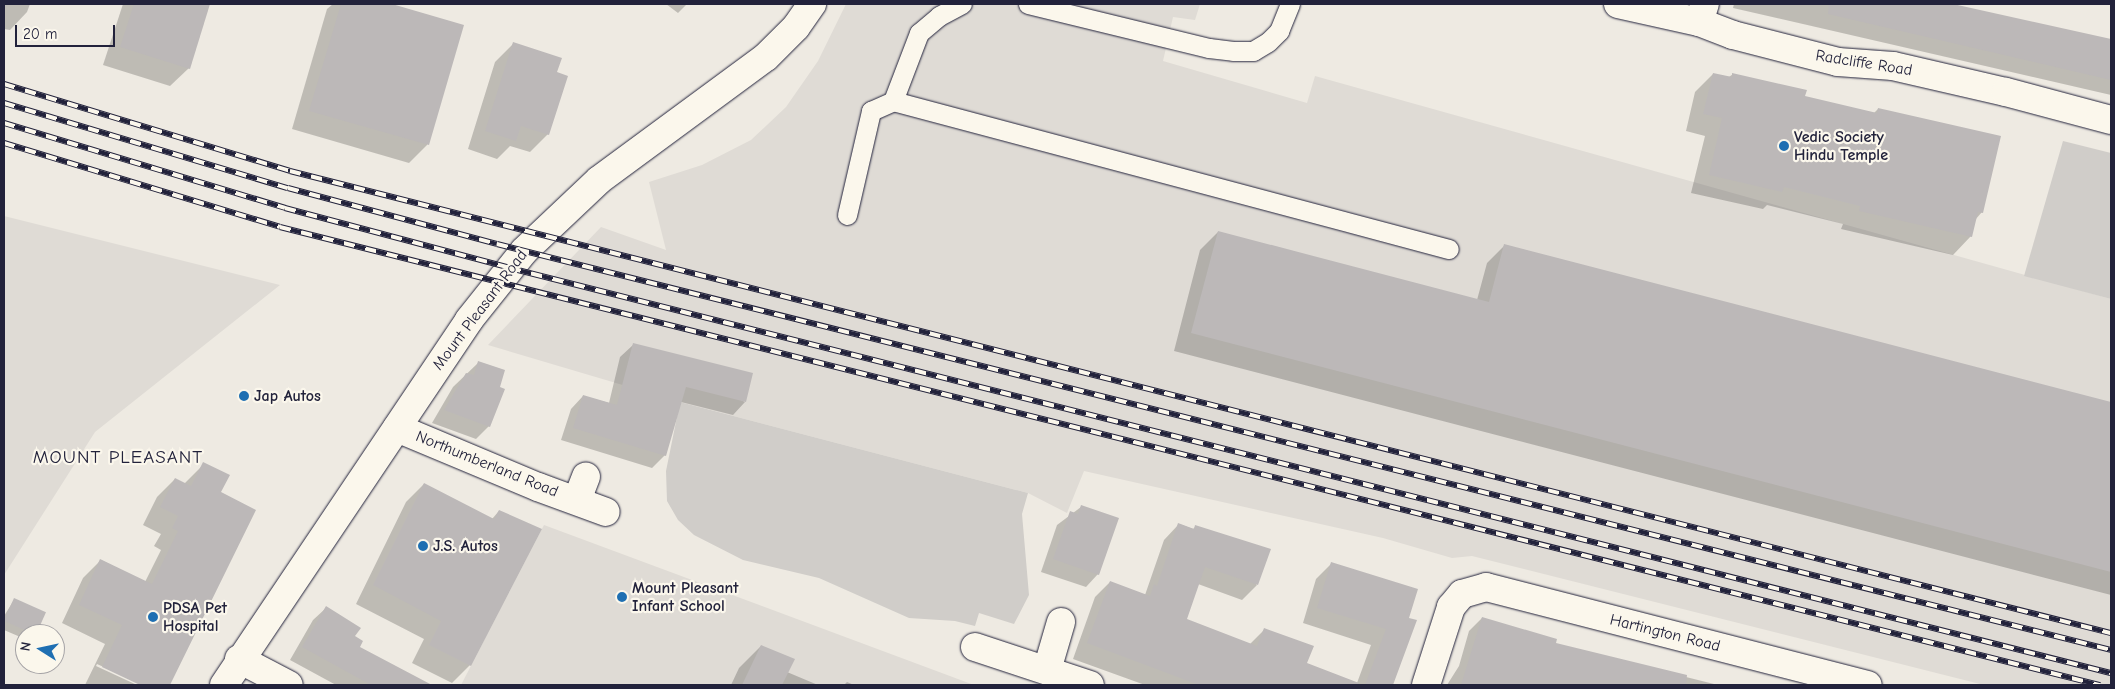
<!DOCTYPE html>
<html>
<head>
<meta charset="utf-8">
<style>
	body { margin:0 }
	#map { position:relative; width:2115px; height:689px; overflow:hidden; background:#eeeae2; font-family:"Comic Neue",sans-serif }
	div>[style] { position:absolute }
	.built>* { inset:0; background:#dfdbd5 }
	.green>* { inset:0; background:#d0cdc9 }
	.shadow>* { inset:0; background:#0003 }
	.building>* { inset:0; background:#bcb8b8; transform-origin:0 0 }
	.roads { filter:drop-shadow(0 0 1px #22223b) drop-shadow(0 0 1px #22223b) }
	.service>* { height:19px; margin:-9.5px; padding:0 9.5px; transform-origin:9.5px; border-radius:9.5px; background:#fbf7ec }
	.minor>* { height:28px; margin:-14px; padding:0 14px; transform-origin:14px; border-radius:14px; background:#fbf7ec }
	.tertiary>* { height:28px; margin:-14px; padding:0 14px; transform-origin:14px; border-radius:14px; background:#fbf7ec }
	.rail>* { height:5.5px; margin-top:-2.75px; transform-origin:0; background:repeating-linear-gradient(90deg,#fbf7ec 0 11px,#22223b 0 22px); box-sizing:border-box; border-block:1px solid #22223b }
	.dots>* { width:14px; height:14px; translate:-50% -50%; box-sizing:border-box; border:2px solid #fbf7ec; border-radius:50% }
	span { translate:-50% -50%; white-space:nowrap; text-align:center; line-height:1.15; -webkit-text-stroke:4.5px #fbf7ec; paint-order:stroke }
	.street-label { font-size:16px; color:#22223b }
	.poi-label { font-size:16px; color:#22223b; font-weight:700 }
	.left { translate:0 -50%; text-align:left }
	.quarter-label { font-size:19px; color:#22223b; letter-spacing:1px }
	.frame { position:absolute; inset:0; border:5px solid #22223b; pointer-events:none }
	.north { position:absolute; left:15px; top:624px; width:50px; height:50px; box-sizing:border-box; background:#fbf7ec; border:1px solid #a4a2a5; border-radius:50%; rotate:280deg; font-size:14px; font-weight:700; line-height:20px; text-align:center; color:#22223b }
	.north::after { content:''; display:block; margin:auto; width:18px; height:22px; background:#1f6fb2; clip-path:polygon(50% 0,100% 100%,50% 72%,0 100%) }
	.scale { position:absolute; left:15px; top:25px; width:100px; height:22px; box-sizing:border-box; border:2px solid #22223b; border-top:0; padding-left:6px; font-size:15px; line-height:18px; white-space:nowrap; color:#22223b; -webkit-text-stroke:4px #fbf7ec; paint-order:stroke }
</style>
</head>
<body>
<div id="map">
	<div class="built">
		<div style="clip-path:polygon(846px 4px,1200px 4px,1195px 20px,1173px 17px,1163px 61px,1307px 103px,1315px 76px,2111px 299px,2111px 685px,1984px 685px,1472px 556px,1452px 558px,1383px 538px,1084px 471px,1067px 513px,1028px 493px,680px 402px,488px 345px,601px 227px,666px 250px,649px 182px,702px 165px,751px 140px,786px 107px,818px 61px)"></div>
		<div style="clip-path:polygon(4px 216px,280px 285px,95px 432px,4px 575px)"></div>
		<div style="clip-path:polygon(544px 525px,974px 685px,461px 685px)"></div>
	</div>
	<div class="green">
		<div style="clip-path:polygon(2063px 141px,2111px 153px,2111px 299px,2024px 276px)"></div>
		<div style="clip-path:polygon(680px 402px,1028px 493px,1022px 514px,1029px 595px,1014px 624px,979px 613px,975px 626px,955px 621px,909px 618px,819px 578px,743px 560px,694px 535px,678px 520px,667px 501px,666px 471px)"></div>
	</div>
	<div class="shadow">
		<div style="clip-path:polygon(4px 4px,30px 4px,27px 12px,10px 30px,4px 29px)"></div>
		<div style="clip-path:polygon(123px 4px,209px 4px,189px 68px,170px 86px,103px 65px)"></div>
		<div style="clip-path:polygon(333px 4px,387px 4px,463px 26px,427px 145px,409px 163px,292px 129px,327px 9px)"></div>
		<div style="clip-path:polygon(666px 4px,687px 4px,678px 13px)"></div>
		<div style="clip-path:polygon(1734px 4px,1946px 4px,2111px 40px,2111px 95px,1733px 8px)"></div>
		<div style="clip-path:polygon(513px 44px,556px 73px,548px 134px,530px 152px,510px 146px,497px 159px,468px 149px,495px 62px)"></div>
		<div style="clip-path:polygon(1713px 74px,1729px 77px,1733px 74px,1804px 97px,1874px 113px,1878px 109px,1982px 212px,1975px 220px,1971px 236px,1953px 255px,1841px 229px,1843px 224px,1767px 205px,1763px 209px,1691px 193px,1705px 136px,1686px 131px,1695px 92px)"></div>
		<div style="clip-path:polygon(1218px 232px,1477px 300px,1487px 263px,1505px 245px,2111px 403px,2111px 595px,1174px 351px,1200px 250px)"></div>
		<div style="clip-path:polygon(633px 345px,745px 402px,733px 415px,681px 402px,665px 455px,652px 468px,561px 440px,571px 409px,583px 396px,609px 403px,620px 357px)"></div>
		<div style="clip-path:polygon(478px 363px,489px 426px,476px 439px,432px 423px,453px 387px)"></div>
		<div style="clip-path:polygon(204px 464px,220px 492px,254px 510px,169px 685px,143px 685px,97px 664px,96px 666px,137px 685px,85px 685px,105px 644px,62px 623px,83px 578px,101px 560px,145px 582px,161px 550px,154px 546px,161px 534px,143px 525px,157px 497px,175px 479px,184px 484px)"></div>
		<div style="clip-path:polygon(424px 484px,492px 519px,499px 511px,470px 665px,452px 683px,412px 663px,424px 639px,356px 604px,406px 502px)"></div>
		<div style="clip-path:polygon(1081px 507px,1098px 574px,1086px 587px,1041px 572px,1057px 525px)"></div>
		<div style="clip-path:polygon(1179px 524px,1193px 529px,1196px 526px,1257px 585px,1242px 600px,1198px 584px,1185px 620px,1250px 644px,1264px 630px,1306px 664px,1357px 683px,1371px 645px,1303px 623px,1316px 579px,1332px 563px,1408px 619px,1415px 621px,1391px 685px,1145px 685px,1073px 659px,1095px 597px,1110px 582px,1145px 595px,1164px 540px)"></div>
		<div style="clip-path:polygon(14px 600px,44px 613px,35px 634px,25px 634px,25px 639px,4px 630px,4px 616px)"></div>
		<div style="clip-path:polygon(326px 608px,354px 637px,358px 647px,416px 678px,412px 685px,336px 685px,290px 660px,313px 620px)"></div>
		<div style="clip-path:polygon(1482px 618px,1554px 644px,1718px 685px,1447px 685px,1459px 666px,1469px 631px)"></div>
		<div style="clip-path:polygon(761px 646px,787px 672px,818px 685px,731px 685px,739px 668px)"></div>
		<div style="clip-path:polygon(847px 682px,854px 685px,844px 685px)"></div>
	</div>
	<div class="building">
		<div style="clip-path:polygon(134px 4px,210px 4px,190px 69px,120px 47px)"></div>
		<div style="clip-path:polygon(341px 4px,392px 4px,464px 25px,429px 145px,309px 111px)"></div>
		<div style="clip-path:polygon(1829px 4px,1953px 4px,2111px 39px,2111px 80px,1828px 14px)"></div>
		<div style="clip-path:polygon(513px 42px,562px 58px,557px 72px,568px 76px,549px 135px,521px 126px,516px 141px,485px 131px)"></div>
		<div style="clip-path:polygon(1713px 73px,1732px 77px,1732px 73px,1807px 90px,1805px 96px,1877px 113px,1878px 108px,2001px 136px,1983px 213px,1978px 212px,1972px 237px,1859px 211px,1860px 206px,1784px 187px,1782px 192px,1709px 175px,1722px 118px,1703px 114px)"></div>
		<div style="clip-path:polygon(1218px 231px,1489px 302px,1504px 244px,2111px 402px,2111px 572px,1191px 333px)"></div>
		<div style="clip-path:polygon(633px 343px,753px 373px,746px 402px,686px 387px,666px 456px,573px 428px,583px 395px,617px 405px)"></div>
		<div style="clip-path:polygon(478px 361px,505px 370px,500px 387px,505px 389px,490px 427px,444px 410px,466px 373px,474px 375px)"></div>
		<div style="clip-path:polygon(203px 462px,230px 475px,221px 492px,256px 510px,170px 685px,140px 685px,102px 667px,122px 625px,79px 605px,100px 559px,152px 584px,178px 531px,172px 528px,178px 516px,160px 507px,175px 478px,191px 486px)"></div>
		<div style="clip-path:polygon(424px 483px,494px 519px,499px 510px,542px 529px,471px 666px,429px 645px,441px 621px,373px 585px)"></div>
		<div style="clip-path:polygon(1081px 505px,1119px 518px,1099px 575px,1053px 559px,1070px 511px,1078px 514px)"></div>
		<div style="clip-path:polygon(1178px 523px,1194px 529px,1195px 525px,1271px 549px,1258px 585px,1205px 567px,1187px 619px,1257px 646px,1264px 628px,1314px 646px,1307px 663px,1359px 683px,1359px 685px,1199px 685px,1087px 643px,1110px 581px,1150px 596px,1154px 584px,1157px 586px)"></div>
		<div style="clip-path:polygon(1331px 562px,1418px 589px,1409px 618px,1417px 620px,1393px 685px,1365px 685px,1386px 629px,1317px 608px)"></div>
		<div style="left:14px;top:598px;width:35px;height:25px;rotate:24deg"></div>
		<div style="clip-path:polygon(326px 606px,361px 628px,355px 636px,363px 641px,360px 647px,432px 685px,371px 685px,302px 647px)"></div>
		<div style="clip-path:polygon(1482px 617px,1557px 639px,1556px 643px,1687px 675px,1686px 685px,1461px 685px)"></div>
		<div style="clip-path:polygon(761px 645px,795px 659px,782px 685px,742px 685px)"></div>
	</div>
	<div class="roads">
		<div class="service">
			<div style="left:1028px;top:4px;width:186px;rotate:13.7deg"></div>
			<div style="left:1209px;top:48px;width:24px;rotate:7deg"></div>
			<div style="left:1233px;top:51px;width:20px"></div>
			<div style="left:1253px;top:51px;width:17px;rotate:-31deg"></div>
			<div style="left:1268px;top:42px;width:16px;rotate:-45deg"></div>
			<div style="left:1279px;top:31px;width:29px;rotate:-68deg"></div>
			<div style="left:893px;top:101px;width:575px;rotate:14.91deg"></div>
			<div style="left:847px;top:215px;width:107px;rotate:-77deg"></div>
			<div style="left:871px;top:111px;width:24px;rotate:-24deg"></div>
			<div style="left:893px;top:101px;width:73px;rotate:-69.1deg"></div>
			<div style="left:919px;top:33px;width:26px;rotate:-40deg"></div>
			<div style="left:939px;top:16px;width:26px;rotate:-28deg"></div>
		</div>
		<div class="minor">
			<div style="left:1699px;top:22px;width:36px;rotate:21deg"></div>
			<div style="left:1733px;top:35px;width:108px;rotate:14.4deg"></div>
			<div style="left:1838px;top:62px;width:55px;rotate:4.2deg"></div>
			<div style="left:1893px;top:66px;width:116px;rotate:13deg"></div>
			<div style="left:2006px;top:92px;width:109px;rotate:14.9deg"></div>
			<div style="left:397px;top:428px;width:153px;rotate:22.7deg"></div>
			<div style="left:538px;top:487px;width:72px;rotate:20.2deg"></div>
			<div style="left:577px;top:500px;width:25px;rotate:-69deg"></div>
			<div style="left:975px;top:647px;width:121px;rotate:18.3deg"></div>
			<div style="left:239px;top:659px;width:56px;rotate:27.5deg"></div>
			<div style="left:1047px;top:670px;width:50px;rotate:-73.7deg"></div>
			<div style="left:1426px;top:685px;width:82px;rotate:-72.2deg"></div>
			<div style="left:1451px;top:607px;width:17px;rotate:-50deg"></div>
			<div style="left:1462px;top:594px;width:25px;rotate:-16deg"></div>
			<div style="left:1486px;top:587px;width:394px;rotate:14.4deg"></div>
		</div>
		<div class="tertiary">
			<div style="left:1618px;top:4px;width:83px;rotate:12.5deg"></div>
			<div style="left:1699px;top:22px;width:19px;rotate:-72deg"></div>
			<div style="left:224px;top:685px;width:440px;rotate:-56.1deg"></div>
			<div style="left:469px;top:320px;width:88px;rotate:-51.4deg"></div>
			<div style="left:524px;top:251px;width:103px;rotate:-43.4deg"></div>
			<div style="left:599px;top:180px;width:207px;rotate:-36.4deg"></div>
			<div style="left:766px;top:57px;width:42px;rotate:-45deg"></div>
			<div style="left:796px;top:27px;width:28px;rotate:-55deg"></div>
		</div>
	</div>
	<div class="rail">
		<div style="left:4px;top:84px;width:299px;rotate:16.9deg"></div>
		<div style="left:290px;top:171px;width:1879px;rotate:14.24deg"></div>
		<div style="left:4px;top:103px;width:296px;rotate:16.7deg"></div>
		<div style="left:288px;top:188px;width:216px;rotate:15deg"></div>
		<div style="left:497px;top:244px;width:1664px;rotate:14.12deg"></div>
		<div style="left:4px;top:123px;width:294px;rotate:16.8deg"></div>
		<div style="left:285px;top:208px;width:233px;rotate:14.9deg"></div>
		<div style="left:510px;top:268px;width:1651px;rotate:14.2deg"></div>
		<div style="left:4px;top:143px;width:288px;rotate:16.9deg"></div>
		<div style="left:280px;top:227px;width:1877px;rotate:14.13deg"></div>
	</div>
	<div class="dots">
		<div style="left:1784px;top:146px;background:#1f6fb2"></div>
		<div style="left:244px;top:396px;background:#1f6fb2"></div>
		<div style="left:423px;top:546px;background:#1f6fb2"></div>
		<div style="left:622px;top:597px;background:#1f6fb2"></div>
		<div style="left:153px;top:617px;background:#1f6fb2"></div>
	</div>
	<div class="street-label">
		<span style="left:1864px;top:63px;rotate:9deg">Radcliffe Road</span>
		<span style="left:480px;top:310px;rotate:-53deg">Mount Pleasant Road</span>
		<span style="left:487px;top:464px;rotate:22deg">Northumberland Road</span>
		<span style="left:1665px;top:633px;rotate:14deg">Hartington Road</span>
	</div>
	<div class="poi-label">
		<span class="left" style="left:1794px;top:146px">Vedic Society<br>Hindu Temple</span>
		<span class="left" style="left:254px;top:396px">Jap Autos</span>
		<span class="left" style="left:433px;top:546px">J.S. Autos</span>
		<span class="left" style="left:632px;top:597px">Mount Pleasant<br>Infant School</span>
		<span class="left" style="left:163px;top:617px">PDSA Pet<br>Hospital</span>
	</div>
	<div class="quarter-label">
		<span style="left:118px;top:458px">MOUNT PLEASANT</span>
	</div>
	<div class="frame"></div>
	<div class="north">N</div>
	<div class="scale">20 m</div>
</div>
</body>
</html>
